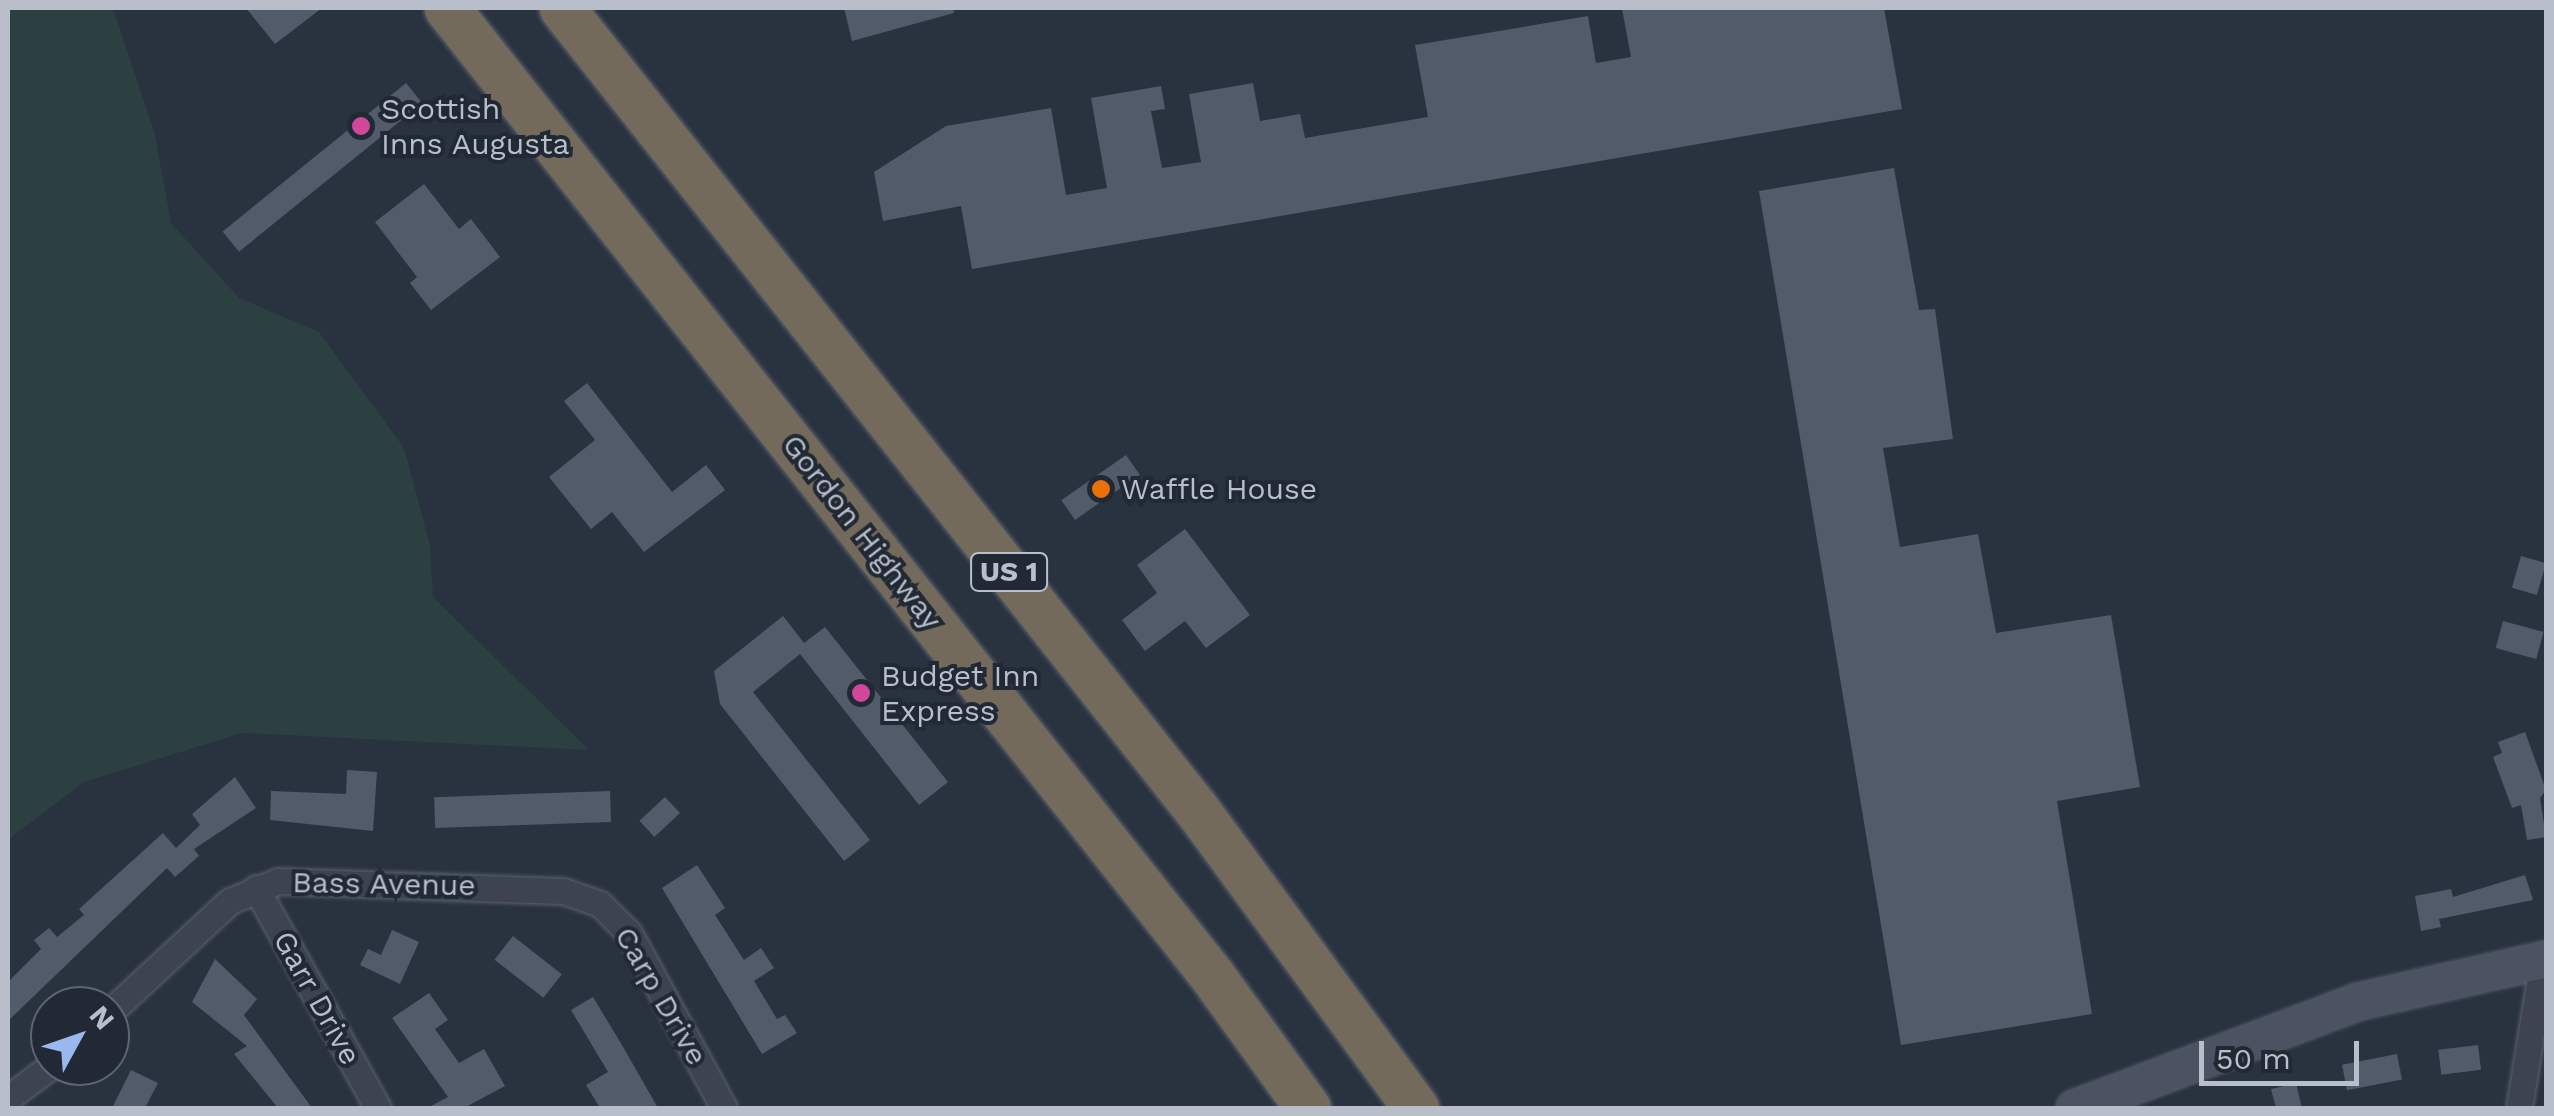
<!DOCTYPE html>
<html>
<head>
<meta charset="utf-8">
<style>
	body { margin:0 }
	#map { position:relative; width:2554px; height:1116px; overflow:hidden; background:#29323f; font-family:"Work Sans",sans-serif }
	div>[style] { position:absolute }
	.green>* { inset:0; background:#2c3f41 }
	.building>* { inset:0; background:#525b6a; transform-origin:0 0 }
	.roads { filter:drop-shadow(0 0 2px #5a626d) drop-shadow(0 0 2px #5a626d) }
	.street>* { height:25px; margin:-12.5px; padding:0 12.5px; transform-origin:12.5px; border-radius:12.5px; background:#3d444f }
	.secondary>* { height:35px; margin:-17.5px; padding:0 17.5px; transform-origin:17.5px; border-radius:17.5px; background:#4b5362 }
	.highway>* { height:45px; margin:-22.5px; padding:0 22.5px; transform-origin:22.5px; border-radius:22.5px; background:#746a5b }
	.dots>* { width:28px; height:28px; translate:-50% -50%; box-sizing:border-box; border:5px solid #212934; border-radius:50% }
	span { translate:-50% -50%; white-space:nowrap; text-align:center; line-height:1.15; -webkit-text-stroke:8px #212934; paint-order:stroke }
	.shield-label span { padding:2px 8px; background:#212934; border:2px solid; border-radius:8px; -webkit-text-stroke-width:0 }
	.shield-label { font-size:28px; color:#b9bfca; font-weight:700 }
	.poi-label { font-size:30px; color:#b9bfca }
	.left { translate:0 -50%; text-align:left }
	.street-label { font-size:30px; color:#b9bfca }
	.frame { position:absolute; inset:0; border:10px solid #b9bfca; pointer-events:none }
	.north { position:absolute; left:30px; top:986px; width:100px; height:100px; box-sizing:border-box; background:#212934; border:2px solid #5e6570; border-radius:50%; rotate:50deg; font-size:28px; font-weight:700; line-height:40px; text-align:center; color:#b9bfca }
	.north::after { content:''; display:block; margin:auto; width:35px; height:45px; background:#99b9ee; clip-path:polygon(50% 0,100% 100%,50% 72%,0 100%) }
	.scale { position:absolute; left:2199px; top:1041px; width:160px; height:45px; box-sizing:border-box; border:5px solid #b9bfca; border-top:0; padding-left:12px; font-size:30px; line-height:35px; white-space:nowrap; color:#b9bfca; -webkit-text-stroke:8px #212934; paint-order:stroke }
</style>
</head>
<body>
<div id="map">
	<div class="green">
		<div style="clip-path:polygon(8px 8px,113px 8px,155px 135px,171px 223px,239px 298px,319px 332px,404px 448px,430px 545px,433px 597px,589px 750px,242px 733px,84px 782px,8px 840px)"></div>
	</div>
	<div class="building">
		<div style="clip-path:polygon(246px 8px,322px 8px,275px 44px)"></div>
		<div style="clip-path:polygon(844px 8px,953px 8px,954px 13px,852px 41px)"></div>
		<div style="clip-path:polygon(1884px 8px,1902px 109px,972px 269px,961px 206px,883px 221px,874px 172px,946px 126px,1051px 108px,1066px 195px,1107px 188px,1091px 98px,1161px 86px,1165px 109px,1151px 111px,1162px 168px,1201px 162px,1189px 94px,1253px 83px,1260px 121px,1300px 114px,1305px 138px,1428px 117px,1415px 45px,1588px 16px,1596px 63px,1631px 57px,1622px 9px)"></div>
		<div style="left:406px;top:83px;width:26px;height:236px;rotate:51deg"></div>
		<div style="clip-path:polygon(1894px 168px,1919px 310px,1935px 309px,1953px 439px,1883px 448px,1900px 547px,1978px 534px,1996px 633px,2111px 615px,2140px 787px,2057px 801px,2092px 1014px,1901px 1045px,1759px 191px)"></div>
		<div style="clip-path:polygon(424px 184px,459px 229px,471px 219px,500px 257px,431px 310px,410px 283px,417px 277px,375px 222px)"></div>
		<div style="clip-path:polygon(587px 383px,672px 492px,706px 465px,725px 490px,644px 552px,612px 512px,591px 529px,549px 477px,595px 440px,564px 401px)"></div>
		<div style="left:1126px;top:455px;width:24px;height:79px;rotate:55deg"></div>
		<div style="clip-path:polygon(1185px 529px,1250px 615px,1206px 648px,1185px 621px,1145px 651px,1122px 620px,1157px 593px,1137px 565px)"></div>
		<div style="left:2521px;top:556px;width:26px;height:33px;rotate:16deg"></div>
		<div style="clip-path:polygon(783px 616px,804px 643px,825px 627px,948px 782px,919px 805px,800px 654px,753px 692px,870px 840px,844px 861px,720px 704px,714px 671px)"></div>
		<div style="left:2503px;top:621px;width:42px;height:28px;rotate:15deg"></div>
		<div style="clip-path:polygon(2525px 732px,2546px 790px,2540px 798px,2546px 837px,2527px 840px,2521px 805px,2512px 808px,2493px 757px,2502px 753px,2498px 742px)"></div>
		<div style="clip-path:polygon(347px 770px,377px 772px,373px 831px,270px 820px,271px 791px,346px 794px)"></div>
		<div style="clip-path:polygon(235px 777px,256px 808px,194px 849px,199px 856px,175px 877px,167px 868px,8px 1021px,8px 982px,41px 949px,34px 940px,49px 928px,57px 937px,84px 915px,79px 909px,163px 833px,176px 848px,200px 825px,192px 814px)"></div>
		<div style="left:610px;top:791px;width:31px;height:176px;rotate:88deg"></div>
		<div style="left:665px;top:797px;width:22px;height:35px;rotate:47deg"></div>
		<div style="clip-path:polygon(697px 865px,725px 908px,715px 915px,744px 960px,761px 948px,774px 968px,754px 981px,777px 1019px,785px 1015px,797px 1033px,762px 1054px,662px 888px)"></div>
		<div style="clip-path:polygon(2525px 875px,2533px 900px,2439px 919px,2441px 927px,2421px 931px,2415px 896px,2451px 889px,2453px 897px)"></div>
		<div style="clip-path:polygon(392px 930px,419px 942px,400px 984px,360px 965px,368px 949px,381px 955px)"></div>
		<div style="left:513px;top:936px;width:62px;height:30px;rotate:38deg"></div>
		<div style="clip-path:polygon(215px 959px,257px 999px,244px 1015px,312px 1108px,278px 1108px,234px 1054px,247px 1046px,192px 1002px)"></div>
		<div style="clip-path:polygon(429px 993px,448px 1020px,435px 1029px,459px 1063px,484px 1049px,505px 1086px,464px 1108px,427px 1108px,448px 1097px,392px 1018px)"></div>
		<div style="clip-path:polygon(593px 997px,622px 1045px,658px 1108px,600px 1108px,586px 1085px,608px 1072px,571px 1010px)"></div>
		<div style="left:2478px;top:1045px;width:25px;height:40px;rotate:83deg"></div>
		<div style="left:2397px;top:1054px;width:26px;height:56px;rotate:79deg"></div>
		<div style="clip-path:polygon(131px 1070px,158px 1083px,145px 1108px,112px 1108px)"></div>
		<div style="clip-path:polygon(2296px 1083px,2302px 1108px,2276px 1108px,2271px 1089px)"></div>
	</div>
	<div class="roads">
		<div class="street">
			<div style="left:256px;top:888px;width:252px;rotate:61deg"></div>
			<div style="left:110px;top:1012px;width:163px;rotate:-42.8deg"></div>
			<div style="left:230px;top:901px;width:52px;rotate:-22.6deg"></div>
			<div style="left:278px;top:881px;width:285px;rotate:2deg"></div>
			<div style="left:563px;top:891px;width:39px;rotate:19deg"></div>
			<div style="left:600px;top:904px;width:41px;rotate:45deg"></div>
			<div style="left:629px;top:933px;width:199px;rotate:61.5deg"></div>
			<div style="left:8px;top:1098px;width:54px;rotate:-36.7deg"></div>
			<div style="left:2519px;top:1108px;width:151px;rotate:-80.8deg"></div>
		</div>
		<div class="secondary">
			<div style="left:2074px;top:1108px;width:303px;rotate:-20.6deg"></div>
			<div style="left:2358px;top:1001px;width:193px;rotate:-12.6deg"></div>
		</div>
		<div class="highway">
			<div style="left:447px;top:8px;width:1235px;rotate:51.67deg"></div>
			<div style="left:1213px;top:977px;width:162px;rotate:54.1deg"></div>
			<div style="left:562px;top:8px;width:1023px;rotate:51.63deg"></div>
			<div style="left:1197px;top:810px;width:370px;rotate:53.7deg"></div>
		</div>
	</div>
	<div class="dots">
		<div style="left:361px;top:126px;background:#d1479c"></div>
		<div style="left:1101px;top:489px;background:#e8710a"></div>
		<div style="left:861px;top:693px;background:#d1479c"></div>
	</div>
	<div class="shield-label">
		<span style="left:1009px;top:572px">US 1</span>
	</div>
	<div class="poi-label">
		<span class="left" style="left:381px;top:126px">Scottish<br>Inns Augusta</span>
		<span class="left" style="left:1121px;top:489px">Waffle House</span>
		<span class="left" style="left:881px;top:693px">Budget Inn<br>Express</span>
	</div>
	<div class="street-label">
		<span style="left:862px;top:532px;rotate:52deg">Gordon Highway</span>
		<span style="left:384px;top:884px;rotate:1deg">Bass Avenue</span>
		<span style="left:661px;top:996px;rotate:60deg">Carp Drive</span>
		<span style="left:317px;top:998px;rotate:61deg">Garr Drive</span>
	</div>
	<div class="frame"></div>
	<div class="north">N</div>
	<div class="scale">50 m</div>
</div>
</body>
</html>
